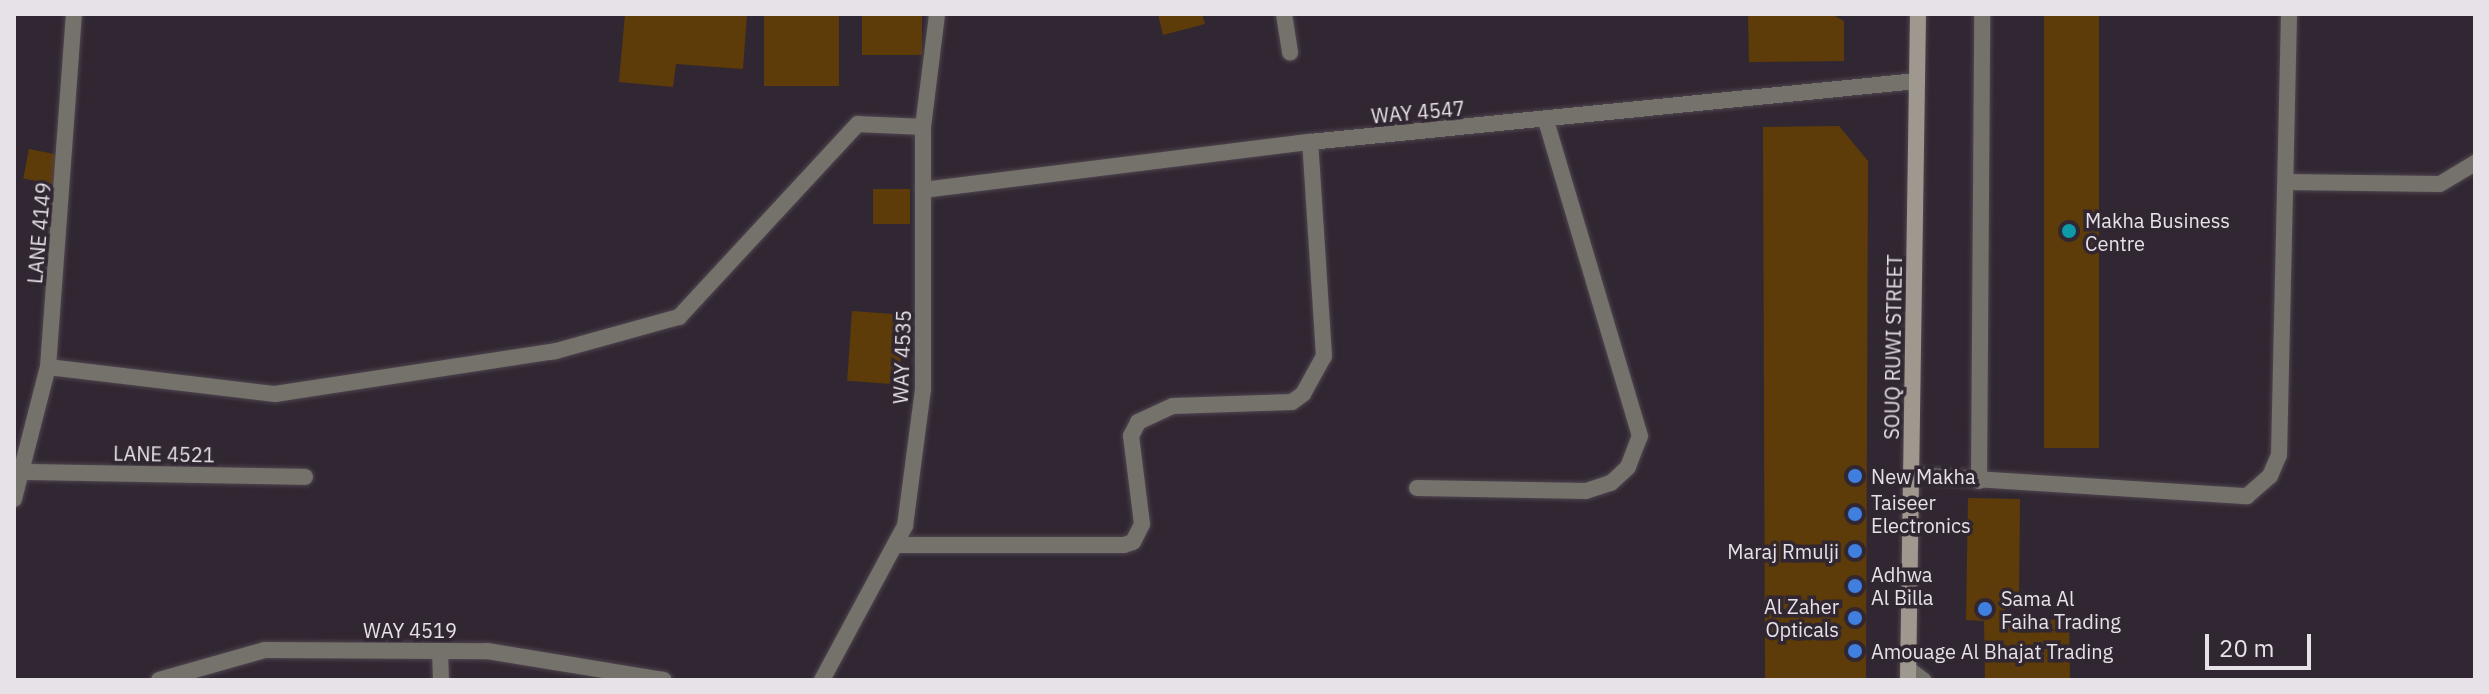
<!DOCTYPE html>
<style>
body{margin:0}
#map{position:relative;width:2489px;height:694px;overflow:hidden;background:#312732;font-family:"IBM Plex Sans",sans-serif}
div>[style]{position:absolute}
.building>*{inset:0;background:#5e3c09;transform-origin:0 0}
.roads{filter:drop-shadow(0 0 2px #4e454f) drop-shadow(0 0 2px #4e454f)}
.service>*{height:16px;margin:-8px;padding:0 8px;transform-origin:8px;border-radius:8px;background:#75716b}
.minor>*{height:16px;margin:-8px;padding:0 8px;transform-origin:8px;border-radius:8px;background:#75716b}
.secondary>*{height:16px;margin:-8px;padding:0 8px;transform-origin:8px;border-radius:8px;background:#9f988f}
.dots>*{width:22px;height:22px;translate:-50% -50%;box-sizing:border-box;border:4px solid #312732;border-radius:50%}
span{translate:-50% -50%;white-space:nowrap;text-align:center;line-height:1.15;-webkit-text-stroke:7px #312732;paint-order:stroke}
.street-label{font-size:20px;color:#e7e1e8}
.poi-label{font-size:20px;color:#e7e1e8}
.left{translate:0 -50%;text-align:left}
.right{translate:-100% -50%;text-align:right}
.frame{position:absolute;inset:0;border:16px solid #e7e1e8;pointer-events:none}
.scale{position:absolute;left:2205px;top:634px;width:106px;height:36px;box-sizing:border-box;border:4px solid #e7e1e8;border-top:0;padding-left:10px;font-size:24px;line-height:28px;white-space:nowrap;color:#e7e1e8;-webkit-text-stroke:6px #312732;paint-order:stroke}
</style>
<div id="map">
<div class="building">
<i style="clip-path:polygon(625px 14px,747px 14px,743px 69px,676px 64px,673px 87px,619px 82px)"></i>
<i style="left:764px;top:14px;width:75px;height:72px"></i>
<i style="left:862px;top:14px;width:60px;height:41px"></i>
<i style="clip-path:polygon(1158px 14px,1202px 14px,1205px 24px,1163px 35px)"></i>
<i style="clip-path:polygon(1748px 14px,1831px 14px,1844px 21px,1844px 61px,1749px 62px)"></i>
<i style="left:2044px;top:14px;width:55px;height:434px"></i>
<i style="clip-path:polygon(1839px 126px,1868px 161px,1866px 680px,1765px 680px,1763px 127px)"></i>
<i style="left:29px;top:149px;width:31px;height:30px;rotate:11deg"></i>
<i style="left:873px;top:189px;width:37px;height:35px"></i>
<i style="left:852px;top:311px;width:52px;height:70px;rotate:4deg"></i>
<i style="clip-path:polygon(1968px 498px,2020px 499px,2019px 599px,2005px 598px,2005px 621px,2069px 619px,2070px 680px,1985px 680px,1984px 621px,1966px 620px)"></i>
</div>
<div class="roads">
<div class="service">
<i style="left:2286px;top:182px;width:154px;rotate:0.7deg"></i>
<i style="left:2440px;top:184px;width:41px;rotate:-31deg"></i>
<i style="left:48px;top:367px;width:229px;rotate:6.8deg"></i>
<i style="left:275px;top:394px;width:284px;rotate:-8.7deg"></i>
<i style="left:556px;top:351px;width:128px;rotate:-15.5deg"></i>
<i style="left:679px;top:317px;width:263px;rotate:-47.2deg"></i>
<i style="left:858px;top:124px;width:65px;rotate:2.6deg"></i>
<i style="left:1911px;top:475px;width:337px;rotate:3.6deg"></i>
<i style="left:2247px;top:496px;width:30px;rotate:-41deg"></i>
<i style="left:2270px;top:476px;width:23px;rotate:-67deg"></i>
<i style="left:2279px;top:455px;width:441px;rotate:-88.7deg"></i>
<i style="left:1979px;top:481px;width:467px;rotate:-89.6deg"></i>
<i style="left:1417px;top:488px;width:169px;rotate:1deg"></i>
<i style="left:1586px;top:491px;width:26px;rotate:-18deg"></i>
<i style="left:1611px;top:483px;width:23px;rotate:-43deg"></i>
<i style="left:1628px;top:467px;width:33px;rotate:-69deg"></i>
<i style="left:1640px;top:436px;width:329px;rotate:-106.6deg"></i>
<i style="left:440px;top:651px;width:29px;rotate:88deg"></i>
</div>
<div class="minor">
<i style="left:1284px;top:14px;width:39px;rotate:81deg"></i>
<i style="left:923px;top:190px;width:390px;rotate:-7.1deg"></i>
<i style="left:1310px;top:142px;width:610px;rotate:-5.74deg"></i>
<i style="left:23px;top:472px;width:282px;rotate:1deg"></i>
<i style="left:14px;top:499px;width:136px;rotate:-75.6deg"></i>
<i style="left:48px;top:367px;width:354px;rotate:-85.8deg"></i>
<i style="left:895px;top:545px;width:229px"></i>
<i style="left:1124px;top:545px;width:9px;rotate:-18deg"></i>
<i style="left:1133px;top:542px;width:20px;rotate:-63deg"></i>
<i style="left:1142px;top:524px;width:89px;rotate:-97.1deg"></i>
<i style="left:1131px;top:436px;width:16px;rotate:-63deg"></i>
<i style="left:1138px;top:422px;width:38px;rotate:-25deg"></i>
<i style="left:1173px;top:406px;width:119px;rotate:-1.9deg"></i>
<i style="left:1292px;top:402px;width:14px;rotate:-36deg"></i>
<i style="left:1303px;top:394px;width:43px;rotate:-61.1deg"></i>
<i style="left:1324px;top:356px;width:214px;rotate:-93.7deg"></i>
<i style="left:1908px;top:669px;width:19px;rotate:36deg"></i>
<i style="left:159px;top:680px;width:110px;rotate:-15.8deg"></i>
<i style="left:265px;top:650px;width:222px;rotate:0.3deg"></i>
<i style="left:487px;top:651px;width:179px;rotate:9.3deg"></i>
<i style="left:822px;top:680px;width:175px;rotate:-61.7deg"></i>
<i style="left:905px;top:526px;width:138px;rotate:-82.5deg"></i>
<i style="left:923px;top:389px;width:262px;rotate:-90deg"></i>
<i style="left:923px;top:127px;width:114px;rotate:-82.9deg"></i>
</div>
<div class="secondary">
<i style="left:1908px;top:680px;width:666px;rotate:-89.14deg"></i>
</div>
</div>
<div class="dots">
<i style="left:2069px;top:231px;background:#0f9aa8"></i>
<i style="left:1855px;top:476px;background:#3f7fe0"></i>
<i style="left:1855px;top:514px;background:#3f7fe0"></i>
<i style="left:1855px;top:551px;background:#3f7fe0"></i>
<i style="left:1855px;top:586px;background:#3f7fe0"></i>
<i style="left:1985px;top:609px;background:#3f7fe0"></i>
<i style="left:1855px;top:618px;background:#3f7fe0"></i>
<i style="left:1855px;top:651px;background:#3f7fe0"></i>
</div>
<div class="street-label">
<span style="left:1418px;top:112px;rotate:-5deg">WAY 4547</span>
<span style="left:39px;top:233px;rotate:-85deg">LANE 4149</span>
<span style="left:1893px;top:347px;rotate:-89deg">SOUQ RUWI STREET</span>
<span style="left:902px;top:357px;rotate:-88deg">WAY 4535</span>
<span style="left:164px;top:454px;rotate:1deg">LANE 4521</span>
<span style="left:410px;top:630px">WAY 4519</span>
</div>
<div class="poi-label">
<span class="left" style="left:2085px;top:232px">Makha Business<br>Centre</span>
<span class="left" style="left:1871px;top:476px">New Makha</span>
<span class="left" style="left:1871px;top:514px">Taiseer<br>Electronics</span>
<span class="right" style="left:1839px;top:551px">Maraj Rmulji</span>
<span class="left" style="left:1871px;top:586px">Adhwa<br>Al Billa</span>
<span class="left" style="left:2001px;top:610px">Sama Al<br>Faiha Trading</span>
<span class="right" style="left:1839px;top:618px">Al Zaher<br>Opticals</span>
<span class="left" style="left:1871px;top:651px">Amouage Al Bhajat Trading</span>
</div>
<div class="frame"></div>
<div class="scale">20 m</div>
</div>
